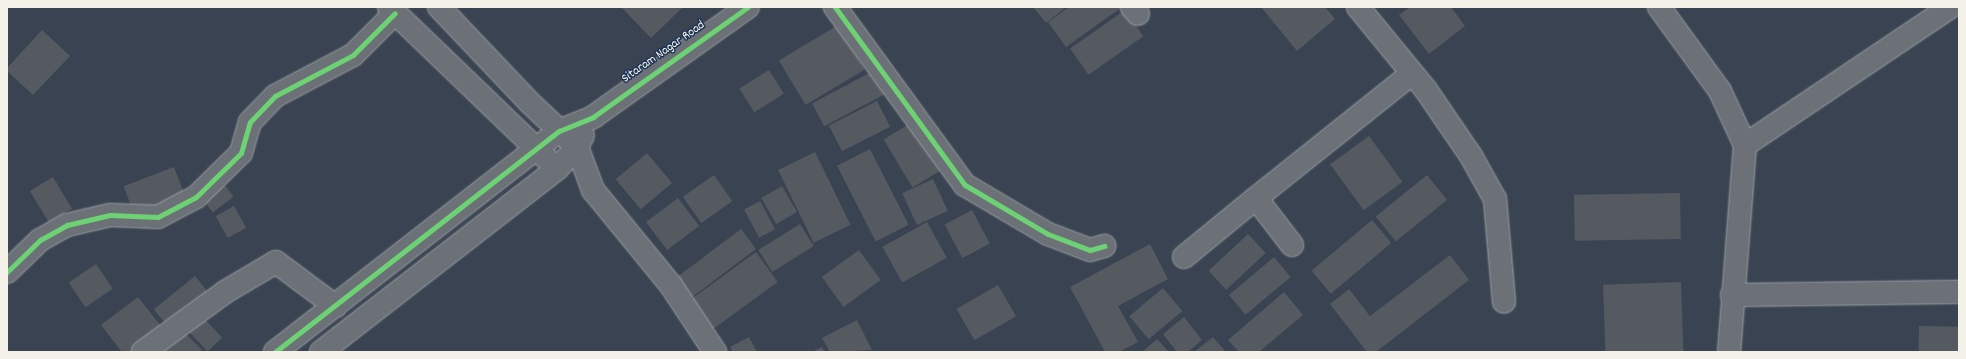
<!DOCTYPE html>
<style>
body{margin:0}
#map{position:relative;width:1966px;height:359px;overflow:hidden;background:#394351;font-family:Dekko,sans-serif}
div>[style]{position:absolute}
.building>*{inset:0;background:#555a61;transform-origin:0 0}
.roads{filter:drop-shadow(0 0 1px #9ea2a6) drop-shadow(0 0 1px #9ea2a6)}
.minor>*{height:22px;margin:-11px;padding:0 11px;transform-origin:11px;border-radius:11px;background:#6c7177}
.cycleway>*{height:5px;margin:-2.5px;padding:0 2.5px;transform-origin:2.5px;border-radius:2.5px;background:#6cd273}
span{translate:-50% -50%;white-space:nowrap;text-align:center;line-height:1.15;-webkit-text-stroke:3px #1d3557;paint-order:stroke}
.street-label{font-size:13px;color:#f4f1e8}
.frame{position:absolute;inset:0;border:8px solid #f4f1e8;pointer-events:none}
</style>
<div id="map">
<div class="building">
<i style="clip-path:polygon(621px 7px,681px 7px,682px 8px,651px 38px)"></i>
<i style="clip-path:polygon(1033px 7px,1066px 7px,1046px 23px)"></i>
<i style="clip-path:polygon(1069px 7px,1122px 7px,1066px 47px,1048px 22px)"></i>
<i style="clip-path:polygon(1261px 7px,1325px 7px,1335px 19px,1297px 51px)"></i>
<i style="clip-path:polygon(1410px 7px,1451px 7px,1465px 26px,1429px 54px,1399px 15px)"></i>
<i style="left:1125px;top:10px;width:32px;height:67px;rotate:55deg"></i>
<i style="left:838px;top:25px;width:52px;height:69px;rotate:59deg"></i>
<i style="clip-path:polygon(42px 30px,70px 56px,33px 95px,7px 71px,7px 68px)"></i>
<i style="left:769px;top:70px;width:28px;height:35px;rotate:58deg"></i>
<i style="left:873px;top:71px;width:26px;height:69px;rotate:62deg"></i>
<i style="left:877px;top:101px;width:29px;height:54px;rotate:63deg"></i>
<i style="left:911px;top:123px;width:56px;height:32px;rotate:59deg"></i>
<i style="left:1369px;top:136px;width:57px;height:48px;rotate:54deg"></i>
<i style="left:870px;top:149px;width:85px;height:37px;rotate:63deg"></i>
<i style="left:815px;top:152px;width:81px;height:41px;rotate:64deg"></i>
<i style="left:647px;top:153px;width:39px;height:41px;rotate:50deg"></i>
<i style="left:174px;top:167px;width:30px;height:54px;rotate:69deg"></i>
<i style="left:714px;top:175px;width:32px;height:38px;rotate:55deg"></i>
<i style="left:1427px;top:175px;width:32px;height:66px;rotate:51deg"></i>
<i style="left:53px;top:177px;width:37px;height:27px;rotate:59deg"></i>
<i style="left:933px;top:179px;width:35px;height:34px;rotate:65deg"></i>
<i style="left:221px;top:180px;width:21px;height:26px;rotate:53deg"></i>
<i style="left:782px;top:186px;width:30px;height:24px;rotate:60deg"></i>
<i style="left:1680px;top:193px;width:46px;height:106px;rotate:89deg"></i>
<i style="left:678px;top:198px;width:35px;height:40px;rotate:53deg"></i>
<i style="left:760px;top:201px;width:32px;height:18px;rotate:62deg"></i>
<i style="left:234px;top:206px;width:25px;height:21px;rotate:61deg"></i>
<i style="left:972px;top:210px;width:38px;height:31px;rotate:62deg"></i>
<i style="left:1372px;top:220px;width:30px;height:79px;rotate:50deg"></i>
<i style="left:927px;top:222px;width:41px;height:51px;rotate:61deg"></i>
<i style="left:800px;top:224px;width:26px;height:49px;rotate:58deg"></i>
<i style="left:741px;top:229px;width:25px;height:82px;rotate:53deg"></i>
<i style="left:1248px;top:234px;width:26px;height:54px;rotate:47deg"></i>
<i style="clip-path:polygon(1150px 244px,1168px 279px,1118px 306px,1138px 342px,1119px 352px,1105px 352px,1070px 287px)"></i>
<i style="left:859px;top:250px;width:37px;height:46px;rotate:54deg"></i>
<i style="left:756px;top:252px;width:37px;height:80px;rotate:54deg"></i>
<i style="clip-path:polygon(1450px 255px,1469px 280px,1376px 352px,1367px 352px,1330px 304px,1349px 289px,1370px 316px)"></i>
<i style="left:1274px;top:257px;width:26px;height:59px;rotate:50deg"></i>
<i style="left:96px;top:264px;width:30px;height:33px;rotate:56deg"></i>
<i style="left:195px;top:276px;width:28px;height:53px;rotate:51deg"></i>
<i style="left:1681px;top:282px;width:70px;height:78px;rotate:88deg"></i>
<i style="left:998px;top:285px;width:36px;height:48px;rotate:60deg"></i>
<i style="left:1163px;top:288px;width:30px;height:44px;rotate:50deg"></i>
<i style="clip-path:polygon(1284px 292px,1303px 315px,1259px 352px,1239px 352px,1228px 340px)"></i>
<i style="clip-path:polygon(138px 297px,165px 331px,137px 352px,122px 352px,101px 325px)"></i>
<i style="left:199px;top:313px;width:34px;height:20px;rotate:47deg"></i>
<i style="clip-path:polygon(1184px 317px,1202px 340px,1188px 352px,1177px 352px,1163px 334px)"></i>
<i style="clip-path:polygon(857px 320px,872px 350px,830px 352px,822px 338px)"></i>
<i style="left:1919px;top:326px;width:40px;height:26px;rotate:1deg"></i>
<i style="clip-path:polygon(180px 328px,202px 350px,201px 352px,166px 352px,161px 346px)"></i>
<i style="clip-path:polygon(749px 337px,757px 352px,733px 352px,730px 347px)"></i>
<i style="clip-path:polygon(1213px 337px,1226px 352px,1194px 352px)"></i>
<i style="clip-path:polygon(1157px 339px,1169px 352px,1142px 352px)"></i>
<i style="clip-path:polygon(822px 347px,825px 352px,812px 352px)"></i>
</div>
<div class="roads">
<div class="minor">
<i style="left:389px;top:7px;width:219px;rotate:43.9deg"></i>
<i style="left:439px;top:7px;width:131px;rotate:46.5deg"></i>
<i style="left:529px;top:102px;width:66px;rotate:43.2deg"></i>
<i style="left:577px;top:147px;width:46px;rotate:69.6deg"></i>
<i style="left:593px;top:190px;width:122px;rotate:50.7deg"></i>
<i style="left:670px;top:284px;width:82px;rotate:56.5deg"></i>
<i style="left:835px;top:7px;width:220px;rotate:53.9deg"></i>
<i style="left:965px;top:185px;width:96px;rotate:30.6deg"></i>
<i style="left:1048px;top:234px;width:45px;rotate:20.9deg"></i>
<i style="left:1090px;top:250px;width:15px;rotate:-16deg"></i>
<i style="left:1132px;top:7px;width:9px;rotate:49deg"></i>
<i style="left:1358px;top:7px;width:107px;rotate:50.7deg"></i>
<i style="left:1426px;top:90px;width:80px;rotate:55.7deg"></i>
<i style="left:1471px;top:156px;width:49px;rotate:60.8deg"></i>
<i style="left:1495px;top:199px;width:103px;rotate:85deg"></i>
<i style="left:1659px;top:7px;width:104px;rotate:54deg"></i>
<i style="left:1720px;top:91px;width:60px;rotate:65.2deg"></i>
<i style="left:1745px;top:145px;width:208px;rotate:94.4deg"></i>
<i style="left:1745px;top:145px;width:247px;rotate:-33.9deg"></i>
<i style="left:1292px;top:245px;width:59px;rotate:-127.5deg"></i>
<i style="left:1256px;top:198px;width:197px;rotate:-38.6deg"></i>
<i style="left:1184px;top:257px;width:93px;rotate:-39.3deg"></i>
<i style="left:7px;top:272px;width:46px;rotate:-44.1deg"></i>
<i style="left:40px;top:240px;width:31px;rotate:-29deg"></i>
<i style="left:67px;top:225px;width:44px;rotate:-13.1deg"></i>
<i style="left:110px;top:215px;width:48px;rotate:2.4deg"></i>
<i style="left:158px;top:217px;width:43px;rotate:-27.8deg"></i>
<i style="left:196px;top:197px;width:63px;rotate:-44.4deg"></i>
<i style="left:241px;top:153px;width:32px;rotate:-74deg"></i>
<i style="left:250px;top:122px;width:36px;rotate:-46deg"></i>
<i style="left:275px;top:96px;width:88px;rotate:-27.7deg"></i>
<i style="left:353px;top:55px;width:59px;rotate:-45deg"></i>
<i style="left:1732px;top:295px;width:227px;rotate:-0.8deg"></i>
<i style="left:143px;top:352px;width:102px;rotate:-36.2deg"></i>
<i style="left:225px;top:292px;width:59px;rotate:-30.5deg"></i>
<i style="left:276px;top:262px;width:74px;rotate:36.7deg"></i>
<i style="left:275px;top:352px;width:360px;rotate:-37.9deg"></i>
<i style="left:559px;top:131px;width:37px;rotate:-22deg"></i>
<i style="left:593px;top:117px;width:190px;rotate:-35.4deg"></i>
<i style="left:321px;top:352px;width:300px;rotate:-37.8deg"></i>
<i style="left:558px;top:168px;width:28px;rotate:-48deg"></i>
<i style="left:577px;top:147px;width:13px;rotate:-63deg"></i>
</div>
</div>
<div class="cycleway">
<i style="left:835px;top:7px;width:220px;rotate:53.9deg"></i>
<i style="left:965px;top:185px;width:96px;rotate:30.6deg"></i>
<i style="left:1048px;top:234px;width:45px;rotate:20.9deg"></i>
<i style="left:1090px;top:250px;width:15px;rotate:-16deg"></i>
<i style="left:7px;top:272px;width:46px;rotate:-44.1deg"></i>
<i style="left:40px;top:240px;width:31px;rotate:-29deg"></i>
<i style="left:67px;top:225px;width:44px;rotate:-13.1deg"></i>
<i style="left:110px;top:215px;width:48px;rotate:2.4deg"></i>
<i style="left:158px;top:217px;width:43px;rotate:-27.8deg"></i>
<i style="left:196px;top:197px;width:63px;rotate:-44.4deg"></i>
<i style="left:241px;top:153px;width:32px;rotate:-74deg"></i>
<i style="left:250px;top:122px;width:36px;rotate:-46deg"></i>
<i style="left:275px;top:96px;width:88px;rotate:-27.7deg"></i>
<i style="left:353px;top:55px;width:59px;rotate:-45deg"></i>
<i style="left:275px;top:352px;width:360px;rotate:-37.9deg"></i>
<i style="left:559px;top:131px;width:37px;rotate:-22deg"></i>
<i style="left:593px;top:117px;width:190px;rotate:-35.4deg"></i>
</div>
<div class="street-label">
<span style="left:664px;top:53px;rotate:-35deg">Sitaram Nagar Road</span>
</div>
<div class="frame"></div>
</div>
